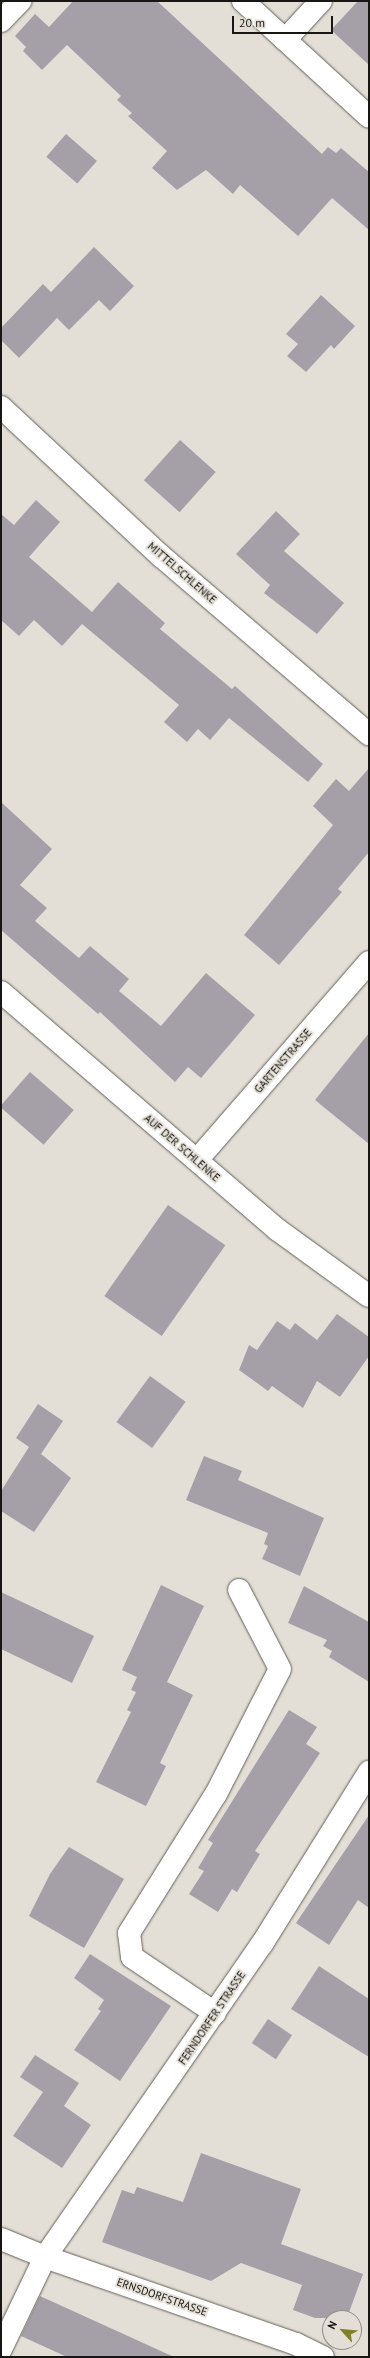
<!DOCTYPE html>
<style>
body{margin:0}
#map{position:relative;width:370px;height:2358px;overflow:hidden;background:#e3dfd7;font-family:"PT Sans",sans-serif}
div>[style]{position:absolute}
.building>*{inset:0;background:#a5a0a7;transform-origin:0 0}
.roads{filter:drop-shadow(0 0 1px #636058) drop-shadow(0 0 1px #636058)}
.minor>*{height:22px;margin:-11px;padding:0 11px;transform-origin:11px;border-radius:11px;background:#fff}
span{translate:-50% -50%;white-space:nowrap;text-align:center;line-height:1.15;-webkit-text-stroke:3.5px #e3dfd7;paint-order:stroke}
.street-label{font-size:11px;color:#181613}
.frame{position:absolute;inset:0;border:2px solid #181613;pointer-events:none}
.north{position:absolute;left:322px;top:2310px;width:40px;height:40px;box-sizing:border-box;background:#e3dfd7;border:1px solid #928f89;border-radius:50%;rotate:297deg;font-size:11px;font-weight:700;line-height:16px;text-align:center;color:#181613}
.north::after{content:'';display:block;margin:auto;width:14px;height:18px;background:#808029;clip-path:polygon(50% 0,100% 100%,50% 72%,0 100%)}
.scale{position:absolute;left:232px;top:16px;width:101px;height:18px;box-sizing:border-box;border:2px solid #181613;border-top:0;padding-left:5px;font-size:12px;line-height:14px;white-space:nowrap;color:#181613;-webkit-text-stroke:3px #e3dfd7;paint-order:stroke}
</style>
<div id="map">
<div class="building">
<i style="clip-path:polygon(73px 1px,157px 1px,322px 154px,328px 147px,336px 153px,341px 148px,369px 172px,369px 230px,332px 198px,298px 236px,240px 185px,233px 194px,206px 170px,177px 190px,152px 168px,167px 151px,128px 116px,132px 113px,117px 100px,121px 96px,67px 45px,42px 70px,23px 51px,26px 47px,15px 36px,35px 14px,49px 27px)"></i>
<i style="clip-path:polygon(358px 1px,369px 1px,369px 65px,331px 30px)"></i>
<i style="left:66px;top:134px;width:41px;height:30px;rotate:41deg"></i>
<i style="clip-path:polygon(94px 247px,134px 286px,110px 311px,99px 300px,69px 330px,57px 318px,19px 358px,1px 340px,1px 328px,43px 284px,51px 292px)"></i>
<i style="clip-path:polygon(321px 295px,355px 326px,334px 349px,331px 345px,306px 372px,287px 356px,298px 344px,286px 334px)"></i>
<i style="left:180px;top:440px;width:48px;height:54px;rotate:42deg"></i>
<i style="clip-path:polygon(36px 500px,60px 522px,29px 557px,92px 612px,118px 582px,165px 623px,160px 629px,232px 689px,235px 686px,323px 764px,308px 782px,229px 718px,210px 740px,198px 729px,187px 742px,164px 722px,179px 705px,82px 624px,62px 646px,34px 620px,19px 636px,1px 620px,1px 514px,14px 525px)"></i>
<i style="clip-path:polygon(276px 511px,300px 534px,284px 551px,344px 603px,317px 634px,264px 593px,270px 585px,236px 554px)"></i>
<i style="clip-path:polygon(369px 768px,369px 852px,338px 889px,342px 892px,279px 965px,244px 935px,333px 825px,313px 806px,336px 779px,349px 791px)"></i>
<i style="clip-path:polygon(1px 802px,52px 849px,20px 885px,47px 908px,35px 921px,79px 958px,90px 946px,129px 979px,119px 991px,161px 1026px,206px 973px,255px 1015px,201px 1078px,188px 1067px,175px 1082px,100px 1012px,98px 1014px,1px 930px)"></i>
<i style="clip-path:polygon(369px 1033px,369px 1144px,315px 1100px)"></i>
<i style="left:30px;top:1072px;width:58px;height:46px;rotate:41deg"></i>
<i style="left:168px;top:1205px;width:70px;height:111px;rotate:35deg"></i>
<i style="clip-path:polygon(337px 1314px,369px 1337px,369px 1356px,340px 1397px,317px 1381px,303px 1408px,272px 1386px,268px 1391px,239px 1370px,249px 1345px,257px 1350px,277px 1321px,290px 1330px,295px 1323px,317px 1340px)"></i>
<i style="left:150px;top:1376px;width:44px;height:57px;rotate:36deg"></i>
<i style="clip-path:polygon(38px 1404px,63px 1421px,41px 1454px,71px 1478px,34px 1532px,1px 1511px,1px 1491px,29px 1447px,16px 1438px)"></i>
<i style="clip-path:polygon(204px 1456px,242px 1471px,238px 1480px,324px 1518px,300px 1576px,262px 1559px,268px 1546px,264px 1544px,268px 1533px,186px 1500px)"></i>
<i style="clip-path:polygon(161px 1585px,204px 1606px,167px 1682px,193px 1695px,160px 1763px,166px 1766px,146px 1806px,96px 1782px,131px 1712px,127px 1710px,136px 1692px,131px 1690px,137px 1677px,122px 1670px)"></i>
<i style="clip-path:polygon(304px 1586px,369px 1622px,369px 1682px,329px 1657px,332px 1651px,323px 1646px,327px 1640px,288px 1623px)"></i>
<i style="clip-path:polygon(1px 1592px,94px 1636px,72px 1683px,1px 1649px)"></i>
<i style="clip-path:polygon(289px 1710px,317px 1727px,306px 1744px,320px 1753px,255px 1851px,260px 1854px,237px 1892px,232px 1889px,218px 1912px,189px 1894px,204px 1871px,198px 1868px,213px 1843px,208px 1840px)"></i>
<i style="clip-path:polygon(369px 1815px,369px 1908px,358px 1900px,329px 1945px,296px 1923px)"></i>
<i style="clip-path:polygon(69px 1847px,124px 1879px,84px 1948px,29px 1916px,50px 1874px)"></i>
<i style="clip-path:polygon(90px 1954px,171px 2006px,120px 2081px,74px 2050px,101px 2011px,98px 2009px,104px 2000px,74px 1978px)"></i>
<i style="clip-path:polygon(319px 1966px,369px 1999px,369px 2057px,291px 2009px)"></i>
<i style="left:268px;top:2019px;width:29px;height:29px;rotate:34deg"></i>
<i style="clip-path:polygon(35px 2055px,79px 2083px,64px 2106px,91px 2125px,62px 2168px,13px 2136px,43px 2092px,20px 2077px)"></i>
<i style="clip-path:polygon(201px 2153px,301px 2189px,281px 2244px,363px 2274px,347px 2318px,315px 2318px,293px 2310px,302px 2285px,241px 2263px,211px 2281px,102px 2242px,122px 2190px,134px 2194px,137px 2187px,183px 2202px)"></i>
<i style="clip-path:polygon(40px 2296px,174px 2357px,67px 2357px,21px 2336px)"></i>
</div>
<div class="roads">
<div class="minor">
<i style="left:243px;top:1px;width:171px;rotate:42.6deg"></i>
<i style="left:1px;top:21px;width:28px;rotate:-46deg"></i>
<i style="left:285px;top:40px;width:53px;rotate:-47.3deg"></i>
<i style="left:1px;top:407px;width:219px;rotate:43deg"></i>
<i style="left:161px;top:556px;width:274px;rotate:40.6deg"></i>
<i style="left:1px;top:992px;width:365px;rotate:40.7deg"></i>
<i style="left:278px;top:1230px;width:112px;rotate:36deg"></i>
<i style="left:197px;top:1160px;width:262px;rotate:-49deg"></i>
<i style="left:215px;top:2013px;width:100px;rotate:-146deg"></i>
<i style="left:132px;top:1957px;width:24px;rotate:-97deg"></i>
<i style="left:129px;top:1933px;width:164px;rotate:-58deg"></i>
<i style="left:216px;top:1794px;width:140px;rotate:-62.9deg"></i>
<i style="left:280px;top:1669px;width:89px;rotate:-117.4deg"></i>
<i style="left:1px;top:2239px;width:48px;rotate:22.2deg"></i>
<i style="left:45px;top:2257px;width:266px;rotate:19.1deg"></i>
<i style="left:296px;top:2344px;width:30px;rotate:26deg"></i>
<i style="left:1px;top:2349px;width:102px;rotate:-64.4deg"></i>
<i style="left:45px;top:2257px;width:381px;rotate:-55.3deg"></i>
<i style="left:262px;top:1944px;width:203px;rotate:-58.1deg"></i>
</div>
</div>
<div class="street-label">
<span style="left:182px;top:573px;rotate:41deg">MITTELSCHLENKE</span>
<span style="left:283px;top:1061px;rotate:-49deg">GARTENSTRASSE</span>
<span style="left:182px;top:1148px;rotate:41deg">AUF DER SCHLENKE</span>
<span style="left:212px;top:2018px;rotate:-56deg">FERNDORFER STRASSE</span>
<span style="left:162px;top:2297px;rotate:19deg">ERNSDORFSTRASSE</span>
</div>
<div class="frame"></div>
<div class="north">N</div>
<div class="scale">20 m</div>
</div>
